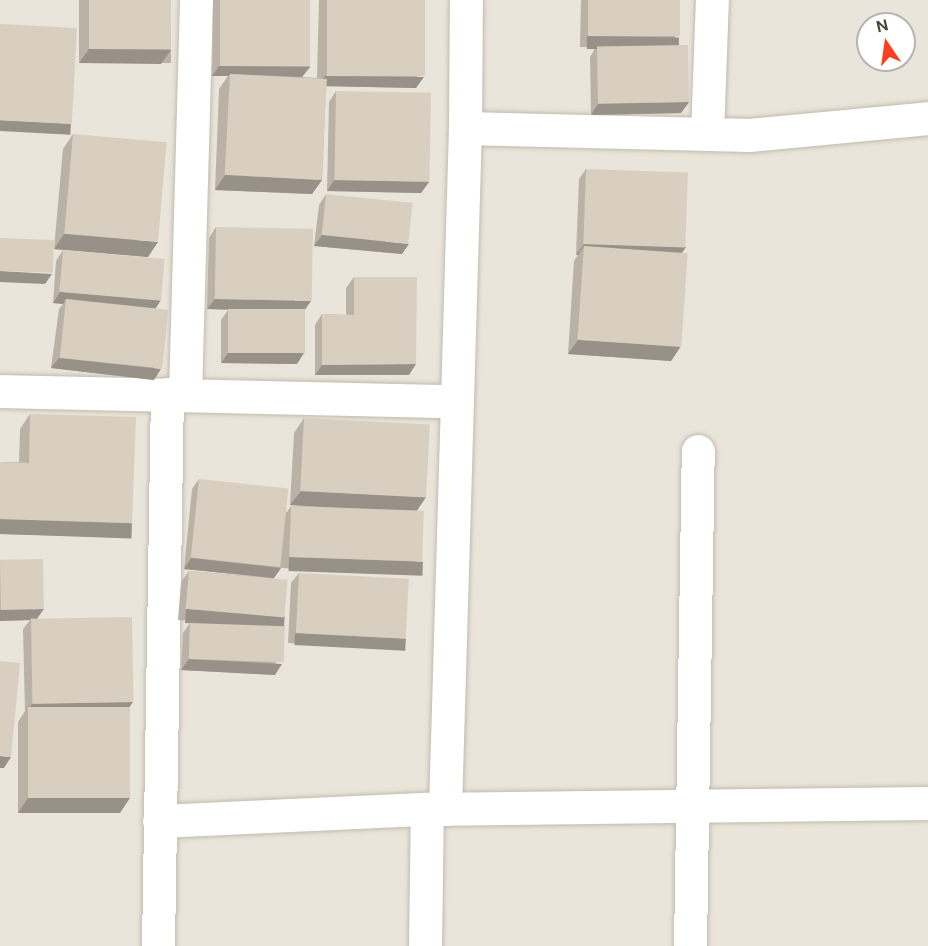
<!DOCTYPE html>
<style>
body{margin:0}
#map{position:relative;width:928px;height:946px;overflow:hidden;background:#f6f3ec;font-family:"DM Sans",sans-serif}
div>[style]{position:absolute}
.residential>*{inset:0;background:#eae5da}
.roads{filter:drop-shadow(0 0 2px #c2bbae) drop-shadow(0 0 2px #c2bbae)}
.minor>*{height:33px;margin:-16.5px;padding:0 16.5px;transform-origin:16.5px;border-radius:16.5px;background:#fff}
.wall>*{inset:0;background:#bab2a6;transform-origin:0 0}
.shaded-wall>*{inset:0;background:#979187;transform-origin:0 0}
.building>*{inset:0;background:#d8cfc1;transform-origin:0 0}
span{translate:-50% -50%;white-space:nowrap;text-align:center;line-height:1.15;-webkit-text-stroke:5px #fff;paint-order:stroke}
.north{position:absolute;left:856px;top:12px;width:60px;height:60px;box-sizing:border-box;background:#fff;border:2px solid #b7b4b0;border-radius:50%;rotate:347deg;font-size:16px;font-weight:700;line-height:24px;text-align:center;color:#4b4439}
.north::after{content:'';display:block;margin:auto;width:21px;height:27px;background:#fc3f1d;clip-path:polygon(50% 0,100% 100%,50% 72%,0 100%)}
</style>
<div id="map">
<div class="residential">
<i style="clip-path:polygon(evenodd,0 0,928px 0,928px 946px,0 946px,0 0,868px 24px,904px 24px,904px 60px,868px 60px,868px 24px)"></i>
</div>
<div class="roads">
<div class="minor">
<i style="left:465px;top:128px;width:284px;rotate:1.4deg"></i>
<i style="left:749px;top:135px;width:180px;rotate:-5.4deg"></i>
<i style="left:707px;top:134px;width:134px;rotate:-87.9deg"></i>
<i style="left:0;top:391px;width:457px;rotate:1.3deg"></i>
<i style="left:185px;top:395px;width:395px;rotate:-88.4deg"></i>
<i style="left:445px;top:809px;width:681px;rotate:-88.32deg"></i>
<i style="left:465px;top:128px;width:128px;rotate:-89.6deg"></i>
<i style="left:159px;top:821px;width:268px;rotate:-2.6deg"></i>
<i style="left:427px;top:809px;width:501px;rotate:-0.69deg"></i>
<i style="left:158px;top:946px;width:552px;rotate:-89.07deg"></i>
<i style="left:425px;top:946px;width:137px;rotate:-89.2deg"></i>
<i style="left:690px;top:946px;width:495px;rotate:-89.1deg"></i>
</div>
</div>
<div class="wall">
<i style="left:79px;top:0;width:92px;height:63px"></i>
<i style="clip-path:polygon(213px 0,310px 0,310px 67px,302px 77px,317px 78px,319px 0,425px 0,416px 88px,326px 86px,322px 180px,312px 194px,215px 190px,219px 89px,228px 76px,212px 76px)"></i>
<i style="clip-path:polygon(581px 0,680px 0,674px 45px,689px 102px,681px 113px,591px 115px,590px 57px,596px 47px,580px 47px)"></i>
<i style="clip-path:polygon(336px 91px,429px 182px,421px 193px,327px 191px,329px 102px)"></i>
<i style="clip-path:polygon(73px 134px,148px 257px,54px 249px,63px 149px)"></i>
<i style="clip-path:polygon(586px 169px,686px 247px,682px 253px,681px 346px,671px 361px,568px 354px,574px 261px,578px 255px,576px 255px,579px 179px)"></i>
<i style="clip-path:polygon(326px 194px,402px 254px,314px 246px,319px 205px)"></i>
<i style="clip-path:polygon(216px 227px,305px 310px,297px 364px,221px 363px,221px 320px,228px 310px,207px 309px,209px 238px)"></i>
<i style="clip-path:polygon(63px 250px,161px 300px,155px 309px,154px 380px,51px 368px,59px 309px,63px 304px,53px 303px,56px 261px)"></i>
<i style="clip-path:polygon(354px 277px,409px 375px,315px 375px,315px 325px,322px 314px,346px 315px,346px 288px)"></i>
<i style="clip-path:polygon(30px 414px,132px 523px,122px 537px,0 534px,0 462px,19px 462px,20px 429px)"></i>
<i style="clip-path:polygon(304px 418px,426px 497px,417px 510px,415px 573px,281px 568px,282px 562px,281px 568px,274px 578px,278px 627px,275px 675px,181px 670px,183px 633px,190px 623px,274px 627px,178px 620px,181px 582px,189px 571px,262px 577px,184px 569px,192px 489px,199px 479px,287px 512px,291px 506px,306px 506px,290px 505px,294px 433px)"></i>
<i style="clip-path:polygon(0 560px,37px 618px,130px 707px,120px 813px,18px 813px,18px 722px,25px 711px,23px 629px,30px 620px,0 621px)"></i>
<i style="clip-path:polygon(299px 573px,406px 639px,398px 649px,288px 643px,291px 583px)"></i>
</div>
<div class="shaded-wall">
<i style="left:587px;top:36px;width:92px;height:13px;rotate:1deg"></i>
<i style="clip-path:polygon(89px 49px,171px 50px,161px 64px,79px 63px)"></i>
<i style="clip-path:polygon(219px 66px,310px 67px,302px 77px,230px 74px,228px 76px,212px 76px)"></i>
<i style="clip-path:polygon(325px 76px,424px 77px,416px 88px,317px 86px)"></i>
<i style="clip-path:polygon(689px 102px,681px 113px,591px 115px,598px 104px)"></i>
<i style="left:0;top:120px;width:71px;height:11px;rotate:3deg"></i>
<i style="clip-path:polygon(225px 175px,322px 180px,312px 194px,215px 190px)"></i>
<i style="clip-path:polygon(334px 180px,429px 182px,421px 193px,327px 191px)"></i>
<i style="clip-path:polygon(64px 234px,158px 242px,148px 257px,54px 249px)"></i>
<i style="clip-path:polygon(322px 235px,409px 244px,402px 254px,314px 246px)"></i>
<i style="clip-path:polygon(584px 244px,686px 247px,678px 258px,584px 246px,578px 255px,576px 255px)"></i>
<i style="clip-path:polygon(0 271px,52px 274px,45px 284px,0 282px)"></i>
<i style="clip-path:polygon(60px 292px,161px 300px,154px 311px,66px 299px,63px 304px,53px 303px)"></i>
<i style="clip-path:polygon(215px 299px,311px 301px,304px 311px,207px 309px)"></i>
<i style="clip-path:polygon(578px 340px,681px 346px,671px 361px,568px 354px)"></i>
<i style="clip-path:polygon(228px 353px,304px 353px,297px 364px,221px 363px)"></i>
<i style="clip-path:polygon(59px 358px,161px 369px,154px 380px,51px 368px)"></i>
<i style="clip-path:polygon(416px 364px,409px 375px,315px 375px,322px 365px)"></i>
<i style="clip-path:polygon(301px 491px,426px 497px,416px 512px,290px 505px)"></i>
<i style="left:0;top:519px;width:132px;height:15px;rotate:2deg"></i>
<i style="left:289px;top:557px;width:134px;height:14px;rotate:2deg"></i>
<i style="clip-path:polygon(191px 558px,281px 568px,274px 578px,184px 569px)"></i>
<i style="clip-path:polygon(44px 609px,36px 620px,31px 618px,30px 620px,0 621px,0 610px)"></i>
<i style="left:186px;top:609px;width:99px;height:14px;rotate:4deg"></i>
<i style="left:295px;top:633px;width:111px;height:12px;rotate:3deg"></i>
<i style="clip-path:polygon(189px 659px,282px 664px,275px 675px,181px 670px)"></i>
<i style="clip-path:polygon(133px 702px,126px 712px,28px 710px,32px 704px)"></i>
<i style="clip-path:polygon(0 756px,11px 757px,4px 768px,0 768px)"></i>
<i style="clip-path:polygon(28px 798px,130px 798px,120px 813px,18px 813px)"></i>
</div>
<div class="building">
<i style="left:89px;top:0;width:82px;height:49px"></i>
<i style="left:220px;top:0;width:90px;height:66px"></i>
<i style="left:327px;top:0;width:98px;height:76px"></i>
<i style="left:588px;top:0;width:92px;height:36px"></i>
<i style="left:0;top:24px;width:77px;height:96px;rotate:3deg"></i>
<i style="left:688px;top:45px;width:57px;height:91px;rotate:89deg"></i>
<i style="left:230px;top:74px;width:97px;height:101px;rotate:3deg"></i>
<i style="left:336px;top:91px;width:95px;height:89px;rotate:1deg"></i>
<i style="left:73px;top:134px;width:94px;height:100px;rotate:5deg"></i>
<i style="left:586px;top:169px;width:102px;height:75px;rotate:2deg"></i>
<i style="left:326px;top:194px;width:87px;height:41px;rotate:6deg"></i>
<i style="left:216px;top:227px;width:97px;height:72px;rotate:1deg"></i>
<i style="left:0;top:238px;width:54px;height:33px;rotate:2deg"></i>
<i style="left:584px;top:246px;width:104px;height:94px;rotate:4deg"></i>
<i style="left:63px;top:250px;width:102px;height:42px;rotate:5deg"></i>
<i style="clip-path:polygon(354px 277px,417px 277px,416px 364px,322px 365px,322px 314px,354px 315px)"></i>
<i style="left:66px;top:299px;width:103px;height:59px;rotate:6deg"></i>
<i style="left:228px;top:309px;width:77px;height:44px"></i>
<i style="clip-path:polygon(30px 414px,136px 417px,132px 523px,0 519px,0 462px,29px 463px)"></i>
<i style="left:304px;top:418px;width:126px;height:73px;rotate:3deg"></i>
<i style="left:199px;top:479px;width:90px;height:79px;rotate:6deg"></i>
<i style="left:291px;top:506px;width:133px;height:51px;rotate:2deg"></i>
<i style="left:43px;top:559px;width:50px;height:43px;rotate:89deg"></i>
<i style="left:189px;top:571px;width:99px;height:38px;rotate:5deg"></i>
<i style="left:299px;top:573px;width:110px;height:60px;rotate:3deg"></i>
<i style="left:132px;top:617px;width:85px;height:101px;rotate:89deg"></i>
<i style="left:190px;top:623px;width:95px;height:36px;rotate:2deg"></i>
<i style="clip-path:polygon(0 661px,20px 663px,11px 757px,0 756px)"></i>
<i style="left:28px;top:707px;width:102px;height:91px"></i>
</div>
<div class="north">N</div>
</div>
